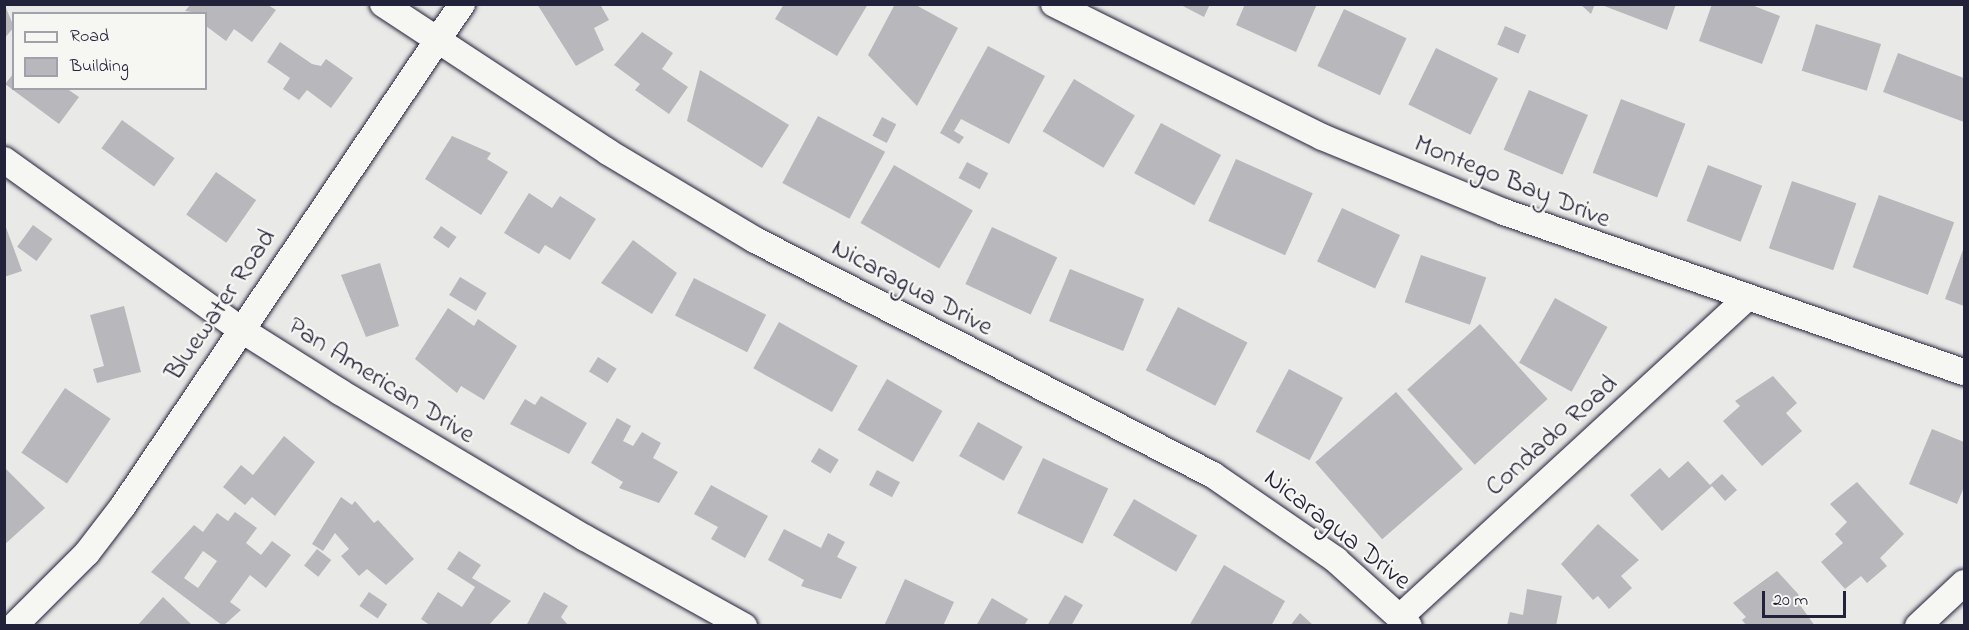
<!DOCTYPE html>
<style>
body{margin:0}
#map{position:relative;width:1969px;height:630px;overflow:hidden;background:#e9e9e7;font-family:"Indie Flower",sans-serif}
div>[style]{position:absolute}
.building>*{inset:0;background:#b8b8bc;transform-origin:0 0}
.roads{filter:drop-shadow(0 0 2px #22223b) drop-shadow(0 0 2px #22223b)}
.minor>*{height:26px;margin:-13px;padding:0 13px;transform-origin:13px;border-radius:13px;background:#f6f6f2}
span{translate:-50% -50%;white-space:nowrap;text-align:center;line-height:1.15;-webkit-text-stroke:4.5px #f6f6f2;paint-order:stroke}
.street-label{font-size:27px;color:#22223b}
.frame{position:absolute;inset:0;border:6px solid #22223b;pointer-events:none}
.legend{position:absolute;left:12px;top:12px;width:195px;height:78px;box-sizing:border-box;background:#f6f6f2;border:2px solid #a1a1a9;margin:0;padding:8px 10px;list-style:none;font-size:18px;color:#22223b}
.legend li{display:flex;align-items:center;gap:12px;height:30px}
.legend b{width:30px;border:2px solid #a1a1a9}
.scale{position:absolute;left:1762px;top:591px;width:84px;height:27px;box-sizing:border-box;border:3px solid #22223b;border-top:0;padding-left:8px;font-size:18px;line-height:21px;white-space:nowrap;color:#22223b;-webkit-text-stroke:4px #f6f6f2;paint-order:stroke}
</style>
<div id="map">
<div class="building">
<i style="clip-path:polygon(537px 4px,600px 4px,609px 20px,594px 28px,604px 50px,576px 66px)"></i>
<i style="clip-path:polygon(784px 4px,868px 4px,837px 56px,775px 19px)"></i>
<i style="clip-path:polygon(895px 4px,914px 4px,958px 28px,917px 106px,868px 55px)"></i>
<i style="clip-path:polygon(1179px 4px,1210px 4px,1204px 17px)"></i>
<i style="clip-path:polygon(1245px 4px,1317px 4px,1296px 52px,1236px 25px)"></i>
<i style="clip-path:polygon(1580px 4px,1595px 4px,1591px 14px)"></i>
<i style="clip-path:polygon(1599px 4px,1676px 4px,1667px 30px)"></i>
<i style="clip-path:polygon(1712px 4px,1749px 4px,1780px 16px,1762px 64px,1699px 41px)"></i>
<i style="clip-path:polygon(190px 5px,268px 5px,276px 10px,252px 42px,234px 29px,226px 41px,206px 26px,206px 14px,185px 11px)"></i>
<i style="clip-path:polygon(6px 8px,14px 27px,4px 39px,4px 11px)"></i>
<i style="left:1344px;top:9px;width:69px;height:63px;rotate:25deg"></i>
<i style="left:1816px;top:24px;width:68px;height:49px;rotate:17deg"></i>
<i style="left:1505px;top:26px;width:23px;height:20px;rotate:23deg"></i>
<i style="clip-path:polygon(642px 32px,673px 53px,662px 69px,688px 87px,669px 114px,635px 90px,640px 84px,614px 65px)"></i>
<i style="clip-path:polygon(280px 42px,312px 64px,321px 66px,326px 59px,353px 78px,331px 108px,307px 90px,299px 100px,283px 89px,290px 78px,267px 62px)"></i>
<i style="clip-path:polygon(988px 46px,1045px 76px,1009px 144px,961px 119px,954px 131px,964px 137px,959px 144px,940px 133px)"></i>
<i style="left:1436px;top:48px;width:69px;height:63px;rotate:26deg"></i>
<i style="clip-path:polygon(1898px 53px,1964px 78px,1964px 122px,1883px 92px)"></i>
<i style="clip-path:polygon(700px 70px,789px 125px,762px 168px,687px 121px)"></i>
<i style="clip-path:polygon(14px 73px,14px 88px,66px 88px,79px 97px,59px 124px,5px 84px)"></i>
<i style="left:1074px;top:79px;width:71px;height:61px;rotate:31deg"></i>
<i style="left:1529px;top:90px;width:64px;height:65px;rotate:23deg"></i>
<i style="left:1621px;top:99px;width:69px;height:79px;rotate:21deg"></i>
<i style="left:818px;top:116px;width:76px;height:76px;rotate:28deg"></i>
<i style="left:882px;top:117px;width:16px;height:21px;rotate:27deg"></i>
<i style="left:122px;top:120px;width:65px;height:35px;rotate:36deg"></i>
<i style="left:1161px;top:123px;width:68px;height:57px;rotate:28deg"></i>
<i style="clip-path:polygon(452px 136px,491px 153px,487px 159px,508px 172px,481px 215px,425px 179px)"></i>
<i style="left:1236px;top:159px;width:84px;height:68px;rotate:24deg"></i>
<i style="left:967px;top:162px;width:24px;height:18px;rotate:28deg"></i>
<i style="left:894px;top:165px;width:91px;height:67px;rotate:30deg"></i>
<i style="left:1708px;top:165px;width:58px;height:60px;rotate:21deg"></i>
<i style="left:216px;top:172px;width:49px;height:52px;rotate:35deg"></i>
<i style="left:1792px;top:181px;width:68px;height:71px;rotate:19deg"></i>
<i style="clip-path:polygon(529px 193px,552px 208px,560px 196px,596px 219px,570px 260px,545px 245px,539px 254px,504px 233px)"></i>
<i style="left:1879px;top:195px;width:80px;height:77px;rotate:20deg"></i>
<i style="left:1342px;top:208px;width:64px;height:59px;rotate:25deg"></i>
<i style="clip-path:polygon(4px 222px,22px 271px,4px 277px)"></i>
<i style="left:33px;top:225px;width:24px;height:27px;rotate:36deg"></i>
<i style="left:441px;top:226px;width:19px;height:14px;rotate:35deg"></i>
<i style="left:992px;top:227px;width:72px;height:63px;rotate:25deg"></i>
<i style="clip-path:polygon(633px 240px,677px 273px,652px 314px,601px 283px)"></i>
<i style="clip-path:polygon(1964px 247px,1964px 306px,1945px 299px)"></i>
<i style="left:1421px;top:255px;width:69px;height:50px;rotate:19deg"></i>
<i style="clip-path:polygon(380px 263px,399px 326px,366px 337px,341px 275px)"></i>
<i style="left:1070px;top:269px;width:80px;height:56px;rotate:22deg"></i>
<i style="left:460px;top:277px;width:31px;height:21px;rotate:31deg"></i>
<i style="left:694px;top:278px;width:81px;height:42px;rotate:27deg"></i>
<i style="left:1555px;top:298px;width:60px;height:74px;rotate:29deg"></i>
<i style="clip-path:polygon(124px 306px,141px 372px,97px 383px,93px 369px,104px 366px,90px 315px)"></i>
<i style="left:1178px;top:307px;width:78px;height:71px;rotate:27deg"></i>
<i style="clip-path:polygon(448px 308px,474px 326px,478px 319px,517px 346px,484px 400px,461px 386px,457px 393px,415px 359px)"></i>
<i style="left:779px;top:322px;width:90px;height:53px;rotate:29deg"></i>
<i style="left:1480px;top:324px;width:101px;height:98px;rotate:48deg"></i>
<i style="left:598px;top:357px;width:22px;height:17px;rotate:32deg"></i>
<i style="left:1289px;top:369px;width:61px;height:71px;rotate:28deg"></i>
<i style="clip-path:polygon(1773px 376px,1797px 403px,1786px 413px,1802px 431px,1762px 466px,1723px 421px,1740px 406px,1735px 401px)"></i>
<i style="left:887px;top:379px;width:64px;height:59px;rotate:30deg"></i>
<i style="left:65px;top:388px;width:55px;height:78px;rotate:34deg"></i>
<i style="left:1396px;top:392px;width:102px;height:107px;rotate:49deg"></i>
<i style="clip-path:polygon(541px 396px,587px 423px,569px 454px,510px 424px,525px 399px,535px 405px)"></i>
<i style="clip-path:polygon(617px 418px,631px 426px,623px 441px,633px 446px,642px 432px,661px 443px,653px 458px,678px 472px,659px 503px,619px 488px,623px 482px,591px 463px)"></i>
<i style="left:978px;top:422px;width:51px;height:39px;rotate:29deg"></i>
<i style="clip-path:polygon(1932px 429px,1964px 442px,1964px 487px,1957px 504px,1909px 484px)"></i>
<i style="clip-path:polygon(284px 436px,315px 462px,275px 516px,252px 497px,245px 505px,223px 487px,241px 465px,253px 475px)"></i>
<i style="left:819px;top:448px;width:23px;height:16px;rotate:31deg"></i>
<i style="left:1043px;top:458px;width:72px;height:61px;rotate:25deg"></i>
<i style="clip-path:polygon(1688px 461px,1710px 485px,1722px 474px,1737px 490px,1725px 501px,1712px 486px,1662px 531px,1630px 495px,1660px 468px,1669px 478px)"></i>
<i style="clip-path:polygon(4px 467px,45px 508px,4px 545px)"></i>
<i style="left:877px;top:470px;width:26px;height:17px;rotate:28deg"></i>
<i style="clip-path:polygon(1857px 482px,1904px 534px,1880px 558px,1887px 566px,1867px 583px,1861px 576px,1845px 589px,1821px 562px,1843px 543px,1835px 534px,1847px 522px,1830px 504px)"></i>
<i style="clip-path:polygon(711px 485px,768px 516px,745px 558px,711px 539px,718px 527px,694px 514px)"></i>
<i style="clip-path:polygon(341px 497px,352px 505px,355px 501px,374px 523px,378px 520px,414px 559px,386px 585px,367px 569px,359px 576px,341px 556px,349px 549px,335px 533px,323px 551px,312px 544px)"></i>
<i style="left:1134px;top:499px;width:73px;height:42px;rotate:30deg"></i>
<i style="clip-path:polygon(evenodd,235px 512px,257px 528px,246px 543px,261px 555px,272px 541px,291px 555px,266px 588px,250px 575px,230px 602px,241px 610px,223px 626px,151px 572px,194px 525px,203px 532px,217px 513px,228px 521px,235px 512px,203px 551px,217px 561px,198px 588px,184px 578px,203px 551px)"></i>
<i style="clip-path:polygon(1598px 524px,1639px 560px,1621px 576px,1632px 588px,1609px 609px,1598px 596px,1593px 600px,1561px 564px)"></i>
<i style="clip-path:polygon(784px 529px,821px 548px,828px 533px,845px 542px,837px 557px,857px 567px,841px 599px,801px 586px,804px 580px,768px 560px)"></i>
<i style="left:317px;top:549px;width:18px;height:21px;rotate:38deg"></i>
<i style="clip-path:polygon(459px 551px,481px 565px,472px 578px,511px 601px,488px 626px,431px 626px,421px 619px,438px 592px,462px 607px,475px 587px,447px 569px)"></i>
<i style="clip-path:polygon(1224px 565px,1285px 601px,1271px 626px,1189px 626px)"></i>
<i style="clip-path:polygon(1777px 571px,1799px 595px,1795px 598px,1815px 626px,1747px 626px,1742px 620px,1746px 617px,1733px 603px)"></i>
<i style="clip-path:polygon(905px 579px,954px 602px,943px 626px,884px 626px)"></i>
<i style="clip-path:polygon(1527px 589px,1562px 596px,1556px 626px,1507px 626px,1510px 612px,1523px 615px)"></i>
<i style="left:369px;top:592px;width:22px;height:17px;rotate:34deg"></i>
<i style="clip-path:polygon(544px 592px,568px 606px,561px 617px,569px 626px,526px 626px)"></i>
<i style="clip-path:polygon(1065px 595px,1083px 605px,1071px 626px,1047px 626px)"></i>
<i style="clip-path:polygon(163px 597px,191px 624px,190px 626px,137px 626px)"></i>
<i style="clip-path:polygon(992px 598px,1028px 619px,1024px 626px,976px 626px)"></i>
<i style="clip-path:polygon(1300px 613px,1314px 626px,1290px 626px)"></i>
</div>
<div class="roads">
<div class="minor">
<i style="left:383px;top:4px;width:269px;rotate:33.3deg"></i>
<i style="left:608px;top:152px;width:171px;rotate:30.9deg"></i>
<i style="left:755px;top:240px;width:515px;rotate:27.16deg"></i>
<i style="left:1213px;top:475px;width:150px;rotate:34.6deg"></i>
<i style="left:1336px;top:560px;width:98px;rotate:42.1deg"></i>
<i style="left:1054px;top:4px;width:299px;rotate:26.4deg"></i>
<i style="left:1322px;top:137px;width:197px;rotate:22.4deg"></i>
<i style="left:1504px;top:212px;width:487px;rotate:19.2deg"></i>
<i style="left:4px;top:160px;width:290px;rotate:35.6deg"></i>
<i style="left:240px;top:329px;width:118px;rotate:32.2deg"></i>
<i style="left:340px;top:392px;width:285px;rotate:30.8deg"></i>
<i style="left:585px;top:538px;width:182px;rotate:29deg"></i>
<i style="left:1400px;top:617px;width:469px;rotate:-42.6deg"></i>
<i style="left:14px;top:626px;width:103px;rotate:-45deg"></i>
<i style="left:87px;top:553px;width:59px;rotate:-52.5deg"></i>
<i style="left:123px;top:506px;width:606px;rotate:-55.97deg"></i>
<i style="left:1918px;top:626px;width:63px;rotate:-43.1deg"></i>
</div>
</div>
<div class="street-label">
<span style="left:1512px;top:182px;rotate:22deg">Montego Bay Drive</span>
<span style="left:912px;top:288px;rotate:28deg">Nicaragua Drive</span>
<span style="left:221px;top:305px;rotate:-56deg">Bluewater Road</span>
<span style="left:381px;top:381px;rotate:32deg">Pan American Drive</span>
<span style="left:1552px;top:436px;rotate:-42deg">Condado Road</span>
<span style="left:1337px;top:530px;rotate:38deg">Nicaragua Drive</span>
</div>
<div class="frame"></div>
<ul class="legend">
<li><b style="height:8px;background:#f6f6f2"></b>Road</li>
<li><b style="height:16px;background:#b8b8bc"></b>Building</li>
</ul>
<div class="scale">20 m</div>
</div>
